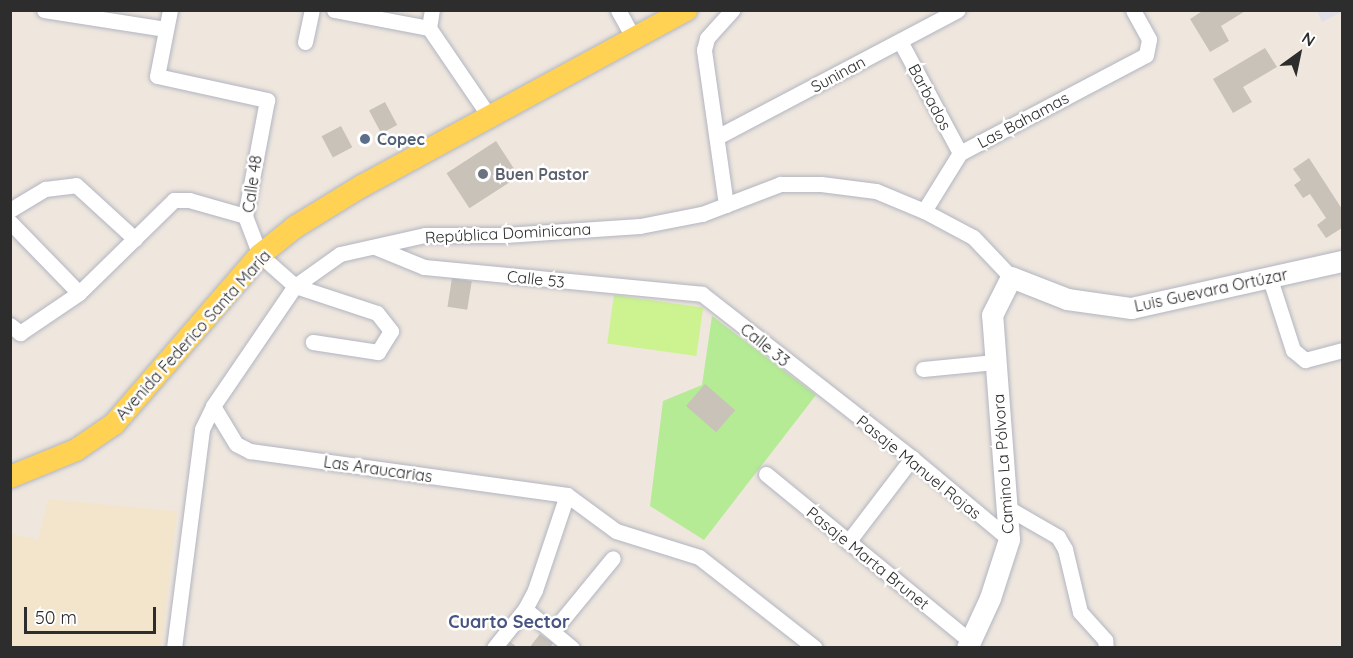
<!DOCTYPE html>
<meta charset="utf-8">
<style>
body{margin:0}
#map{position:relative;width:1353px;height:658px;overflow:hidden;background:#efe7de;font-family:Quicksand,sans-serif}
div>[style]{position:absolute}
.industrial>*{inset:0;background:#e1dfe7}
.education>*{inset:0;background:#f2e5cc}
.green>*{inset:0;background:#b5eb95}
.pitch>*{inset:0;background:#ccf390;transform-origin:0 0}
.building>*{inset:0;background:#c8c2b9;transform-origin:0 0}
.roads{filter:drop-shadow(0 0 2px #b2b5c1) drop-shadow(0 0 2px #b2b5c1)}
.street>*{height:15px;margin:-7.5px;padding:0 7.5px;transform-origin:7.5px;border-radius:7.5px;background:#fff}
.secondary>*{height:21px;margin:-10.5px;padding:0 10.5px;transform-origin:10.5px;border-radius:10.5px;background:#fff}
.primary>*{height:22px;margin:-11px;padding:0 11px;transform-origin:11px;border-radius:11px;background:#ffd253}
.dots>*{width:16px;height:16px;translate:-50% -50%;box-sizing:border-box;border:3px solid #fff;border-radius:50%}
span{translate:-50% -50%;white-space:nowrap;text-align:center;line-height:1.15;-webkit-text-stroke:5px #fff;paint-order:stroke}
.street-label{font-size:16px;color:#2d2d2d}
.service-label{font-size:16px;color:#4e5e75;font-weight:700}
.left{translate:0 -50%;text-align:left}
.worship-label{font-size:16px;color:#5b616d;font-weight:700}
.neighbourhood-label{font-size:18px;color:#475483;font-weight:700}
.frame{position:absolute;inset:0;border:12px solid #2d2d2d;pointer-events:none}
.north{position:absolute;left:1269px;top:24px;width:60px;height:60px;-webkit-text-stroke:4px #fff;paint-order:stroke;rotate:33deg;font-size:16px;font-weight:700;line-height:24px;text-align:center;color:#2d2d2d}
.north::after{content:'';display:block;margin:auto;width:21px;height:27px;background:#2d2d2d;clip-path:polygon(50% 0,100% 100%,50% 72%,0 100%)}
.scale{position:absolute;left:24px;top:607px;width:132px;height:27px;box-sizing:border-box;border:3px solid #2d2d2d;border-top:0;padding-left:8px;font-size:18px;line-height:21px;white-space:nowrap;color:#2d2d2d;-webkit-text-stroke:4px #fff;paint-order:stroke}
</style>
<div id="map">
<div class="industrial">
<i style="clip-path:polygon(1317px 11px,1342px 11px,1342px 12px,1322px 22px)"></i>
</div>
<div class="education">
<i style="clip-path:polygon(48px 499px,177px 511px,161px 647px,11px 647px,11px 534px,38px 540px)"></i>
</div>
<div class="green">
<i style="clip-path:polygon(712px 316px,816px 395px,704px 540px,650px 506px,663px 401px,702px 385px)"></i>
</div>
<div class="pitch">
<i style="left:614px;top:295px;width:90px;height:49px;rotate:8deg"></i>
</div>
<div class="building">
<i style="clip-path:polygon(1204px 10px,1247px 10px,1221px 26px,1229px 41px,1210px 52px,1190px 19px)"></i>
<i style="clip-path:polygon(1265px 48px,1277px 67px,1243px 87px,1252px 102px,1233px 113px,1213px 79px)"></i>
<i style="left:385px;top:102px;width:26px;height:18px;rotate:62deg"></i>
<i style="left:341px;top:126px;width:24px;height:22px;rotate:62deg"></i>
<i style="left:496px;top:141px;width:42px;height:59px;rotate:57deg"></i>
<i style="clip-path:polygon(1309px 158px,1342px 209px,1342px 228px,1326px 238px,1317px 225px,1326px 218px,1310px 194px,1303px 198px,1294px 185px,1301px 180px,1293px 169px)"></i>
<i style="left:452px;top:278px;width:20px;height:29px;rotate:9deg"></i>
<i style="left:705px;top:384px;width:40px;height:29px;rotate:41deg"></i>
<i style="clip-path:polygon(540px 634px,553px 643px,550px 648px,529px 648px)"></i>
<i style="clip-path:polygon(509px 641px,518px 648px,504px 648px)"></i>
</div>
<div class="roads">
<div class="street">
<i style="left:44px;top:10px;width:123px;rotate:8.9deg"></i>
<i style="left:170px;top:10px;width:67px;rotate:101.1deg"></i>
<i style="left:157px;top:76px;width:113px;rotate:12.3deg"></i>
<i style="left:267px;top:100px;width:118px;rotate:100.7deg"></i>
<i style="left:245px;top:216px;width:42px;rotate:69deg"></i>
<i style="left:260px;top:255px;width:47px;rotate:41.5deg"></i>
<i style="left:295px;top:286px;width:86px;rotate:18.2deg"></i>
<i style="left:377px;top:313px;width:23px;rotate:52deg"></i>
<i style="left:391px;top:331px;width:25px;rotate:122deg"></i>
<i style="left:378px;top:352px;width:66px;rotate:-171.3deg"></i>
<i style="left:334px;top:10px;width:97px;rotate:10.7deg"></i>
<i style="left:429px;top:28px;width:110px;rotate:55.7deg"></i>
<i style="left:618px;top:10px;width:31px;rotate:61deg"></i>
<i style="left:429px;top:28px;width:18px;rotate:-81deg"></i>
<i style="left:900px;top:41px;width:127px;rotate:61.8deg"></i>
<i style="left:305px;top:42px;width:33px;rotate:-78deg"></i>
<i style="left:717px;top:137px;width:272px;rotate:-27.8deg"></i>
<i style="left:726px;top:205px;width:157px;rotate:-98.1deg"></i>
<i style="left:704px;top:50px;width:12px;rotate:-76deg"></i>
<i style="left:707px;top:38px;width:38px;rotate:-48deg"></i>
<i style="left:10px;top:210px;width:41px;rotate:-31deg"></i>
<i style="left:45px;top:189px;width:31px;rotate:-7deg"></i>
<i style="left:76px;top:185px;width:80px;rotate:42.5deg"></i>
<i style="left:924px;top:211px;width:68px;rotate:-58.2deg"></i>
<i style="left:960px;top:153px;width:210px;rotate:-27.8deg"></i>
<i style="left:1146px;top:55px;width:16px;rotate:-79deg"></i>
<i style="left:1149px;top:39px;width:33px;rotate:-119deg"></i>
<i style="left:10px;top:222px;width:99px;rotate:45.8deg"></i>
<i style="left:375px;top:247px;width:53px;rotate:22.2deg"></i>
<i style="left:424px;top:267px;width:279px;rotate:5.5deg"></i>
<i style="left:702px;top:294px;width:266px;rotate:38deg"></i>
<i style="left:912px;top:458px;width:126px;rotate:39.9deg"></i>
<i style="left:1270px;top:279px;width:75px;rotate:72.1deg"></i>
<i style="left:1293px;top:350px;width:16px;rotate:40deg"></i>
<i style="left:1305px;top:360px;width:38px;rotate:-15deg"></i>
<i style="left:10px;top:325px;width:13px;rotate:39deg"></i>
<i style="left:20px;top:333px;width:71px;rotate:-34.1deg"></i>
<i style="left:79px;top:293px;width:133px;rotate:-44.4deg"></i>
<i style="left:174px;top:200px;width:15px"></i>
<i style="left:189px;top:200px;width:58px;rotate:15.9deg"></i>
<i style="left:923px;top:369px;width:72px;rotate:-5.6deg"></i>
<i style="left:213px;top:406px;width:44px;rotate:58.8deg"></i>
<i style="left:236px;top:444px;width:16px;rotate:27deg"></i>
<i style="left:250px;top:451px;width:320px;rotate:7.9deg"></i>
<i style="left:567px;top:495px;width:61px;rotate:36.3deg"></i>
<i style="left:616px;top:531px;width:87px;rotate:17.4deg"></i>
<i style="left:699px;top:557px;width:147px;rotate:38.1deg"></i>
<i style="left:766px;top:474px;width:264px;rotate:39.3deg"></i>
<i style="left:1008px;top:508px;width:58px;rotate:30.1deg"></i>
<i style="left:1058px;top:537px;width:14px;rotate:60deg"></i>
<i style="left:1065px;top:549px;width:65px;rotate:76.6deg"></i>
<i style="left:1080px;top:612px;width:38px;rotate:48deg"></i>
<i style="left:1105px;top:640px;width:8px;rotate:83deg"></i>
<i style="left:848px;top:542px;width:106px;rotate:-52.7deg"></i>
<i style="left:525px;top:609px;width:61px;rotate:39.7deg"></i>
<i style="left:553px;top:631px;width:94px;rotate:-50.6deg"></i>
<i style="left:174px;top:648px;width:221px;rotate:-82.7deg"></i>
<i style="left:202px;top:429px;width:25px;rotate:-64deg"></i>
<i style="left:213px;top:406px;width:145px;rotate:-55.7deg"></i>
<i style="left:295px;top:286px;width:55px;rotate:-35.4deg"></i>
<i style="left:340px;top:254px;width:87px;rotate:-12.6deg"></i>
<i style="left:425px;top:235px;width:80px"></i>
<i style="left:505px;top:235px;width:135px;rotate:-3.8deg"></i>
<i style="left:640px;top:226px;width:63px;rotate:-11deg"></i>
<i style="left:702px;top:214px;width:84px;rotate:-21deg"></i>
<i style="left:780px;top:184px;width:41px"></i>
<i style="left:821px;top:184px;width:55px;rotate:7.3deg"></i>
<i style="left:876px;top:191px;width:52px;rotate:22.6deg"></i>
<i style="left:924px;top:211px;width:55px;rotate:28deg"></i>
<i style="left:973px;top:237px;width:55px;rotate:46.5deg"></i>
<i style="left:494px;top:648px;width:50px;rotate:-51.5deg"></i>
<i style="left:525px;top:609px;width:21px;rotate:-62deg"></i>
<i style="left:535px;top:590px;width:100px;rotate:-71.4deg"></i>
</div>
<div class="secondary">
<i style="left:967px;top:648px;width:55px;rotate:-65.3deg"></i>
<i style="left:990px;top:598px;width:62px;rotate:-72.1deg"></i>
<i style="left:1009px;top:539px;width:225px;rotate:-94.3deg"></i>
<i style="left:992px;top:315px;width:42px;rotate:-63.4deg"></i>
<i style="left:1011px;top:277px;width:60px;rotate:21.4deg"></i>
<i style="left:1067px;top:299px;width:65px;rotate:8deg"></i>
<i style="left:1131px;top:308px;width:216px;rotate:-12.6deg"></i>
</div>
<div class="primary">
<i style="left:10px;top:477px;width:71px;rotate:-22.2deg"></i>
<i style="left:76px;top:450px;width:46px;rotate:-34.4deg"></i>
<i style="left:114px;top:424px;width:223px;rotate:-49.2deg"></i>
<i style="left:260px;top:255px;width:45px;rotate:-38.7deg"></i>
<i style="left:295px;top:227px;width:79px;rotate:-31.5deg"></i>
<i style="left:362px;top:186px;width:369px;rotate:-28.5deg"></i>
</div>
</div>
<div class="dots">
<i style="left:365px;top:139px;background:#5c6f8a"></i>
<i style="left:483px;top:174px;background:#6b7280"></i>
</div>
<div class="street-label">
<span style="left:838px;top:74px;rotate:-28deg">Suninan</span>
<span style="left:930px;top:97px;rotate:62deg">Barbados</span>
<span style="left:1023px;top:120px;rotate:-28deg">Las Bahamas</span>
<span style="left:252px;top:184px;rotate:-82deg">Calle 48</span>
<span style="left:508px;top:233px;rotate:-3deg">República Dominicana</span>
<span style="left:536px;top:279px;rotate:6deg">Calle 53</span>
<span style="left:1211px;top:290px;rotate:-12deg">Luis Guevara Ortúzar</span>
<span style="left:193px;top:335px;rotate:-48deg">Avenida Federico Santa María</span>
<span style="left:765px;top:345px;rotate:39deg">Calle 33</span>
<span style="left:1003px;top:464px;rotate:-94deg">Camino La Pólvora</span>
<span style="left:919px;top:467px;rotate:39deg">Pasaje Manuel Rojas</span>
<span style="left:378px;top:469px;rotate:8deg">Las Araucarias</span>
<span style="left:868px;top:558px;rotate:39deg">Pasaje Marta Brunet</span>
</div>
<div class="service-label">
<span class="left" style="left:377px;top:139px">Copec</span>
</div>
<div class="worship-label">
<span class="left" style="left:495px;top:174px">Buen Pastor</span>
</div>
<div class="neighbourhood-label">
<span style="left:509px;top:622px">Cuarto Sector</span>
</div>
<div class="frame"></div>
<div class="north">N</div>
<div class="scale">50 m</div>
</div>
